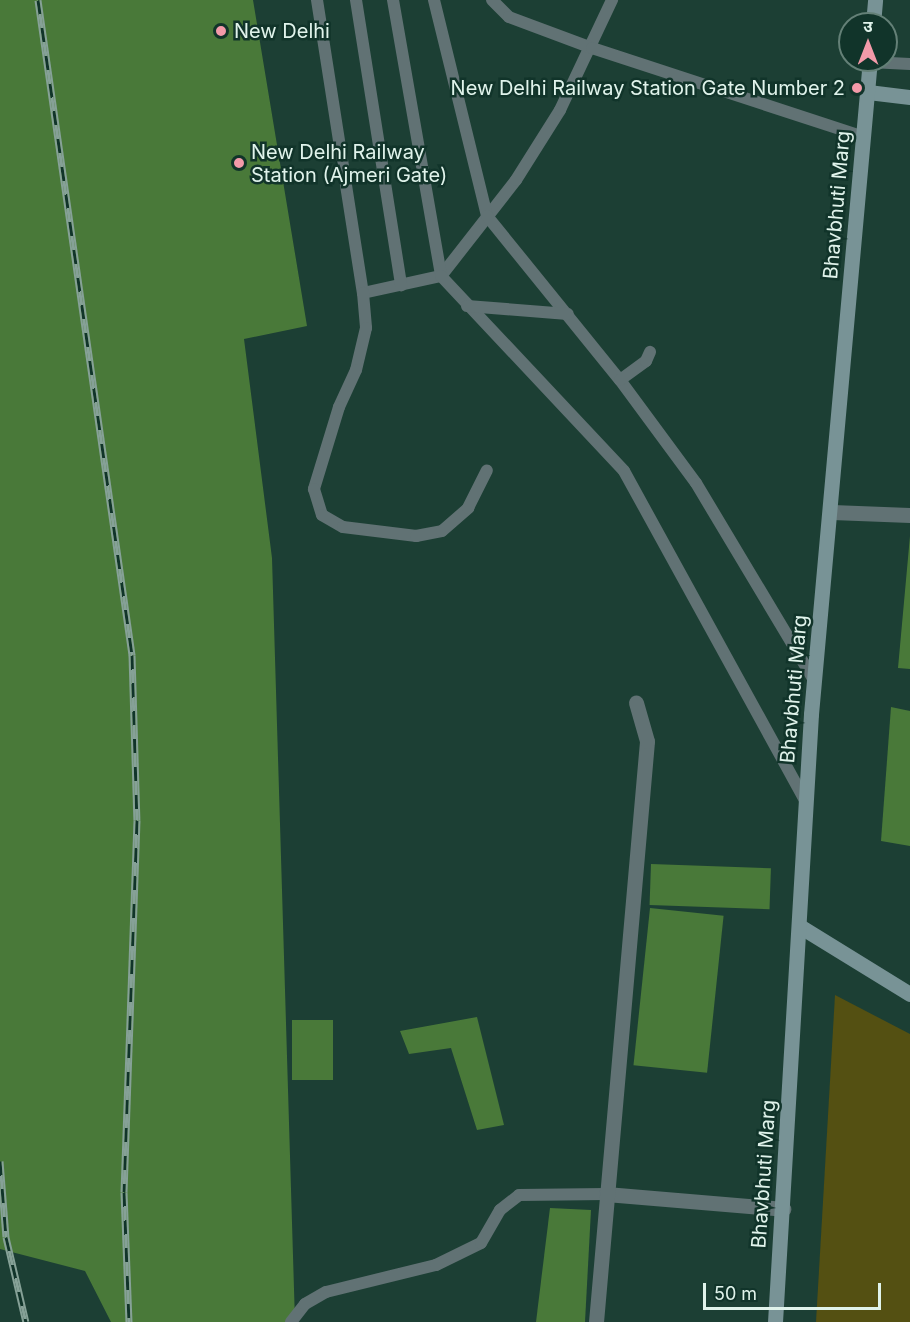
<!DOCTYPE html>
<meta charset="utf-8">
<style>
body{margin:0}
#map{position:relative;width:910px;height:1322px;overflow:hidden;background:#1c3f34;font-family:Inter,"Noto Sans Devanagari",sans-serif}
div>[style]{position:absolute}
.green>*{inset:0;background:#545012}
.building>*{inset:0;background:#497939;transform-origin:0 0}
.lane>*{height:12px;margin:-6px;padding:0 6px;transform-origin:6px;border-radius:6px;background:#617274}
.street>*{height:15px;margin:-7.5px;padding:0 7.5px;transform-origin:7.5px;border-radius:7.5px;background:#617274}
.secondary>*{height:15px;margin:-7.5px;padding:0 7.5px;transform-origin:7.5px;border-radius:7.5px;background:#789396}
.rail>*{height:7px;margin-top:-3.5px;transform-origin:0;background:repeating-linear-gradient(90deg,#11342a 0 14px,#86a197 0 28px);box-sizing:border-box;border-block:2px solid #86a197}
.dots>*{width:16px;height:16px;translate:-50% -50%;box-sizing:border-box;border:3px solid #11342a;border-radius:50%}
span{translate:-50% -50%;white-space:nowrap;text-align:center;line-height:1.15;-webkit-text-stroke:5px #11342a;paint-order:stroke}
.poi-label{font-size:20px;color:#e0f3eb}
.left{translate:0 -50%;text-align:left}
.right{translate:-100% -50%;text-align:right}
.street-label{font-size:20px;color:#e0f3eb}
.north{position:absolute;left:838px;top:12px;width:60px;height:60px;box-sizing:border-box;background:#11342a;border:2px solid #648077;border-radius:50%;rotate:0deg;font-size:16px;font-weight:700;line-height:24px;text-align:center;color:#e0f3eb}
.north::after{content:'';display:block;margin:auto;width:21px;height:27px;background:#f39aa9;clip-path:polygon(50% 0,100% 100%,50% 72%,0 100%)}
.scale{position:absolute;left:703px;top:1283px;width:178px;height:27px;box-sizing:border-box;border:3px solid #e0f3eb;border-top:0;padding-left:8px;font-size:18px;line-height:21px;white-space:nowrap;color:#e0f3eb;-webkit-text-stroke:4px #11342a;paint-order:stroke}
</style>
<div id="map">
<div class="green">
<i style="clip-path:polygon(835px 995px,910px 1034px,910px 1322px,816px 1322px)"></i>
</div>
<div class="building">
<i style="clip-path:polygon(0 0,253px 0,307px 326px,244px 339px,272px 558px,295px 1322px,111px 1322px,85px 1271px,0 1249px)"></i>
<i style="clip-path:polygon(910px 536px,910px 669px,898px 668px)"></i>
<i style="clip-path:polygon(891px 707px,910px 711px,910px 846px,881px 841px)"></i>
<i style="left:651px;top:864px;width:120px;height:41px;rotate:2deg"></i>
<i style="left:650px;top:908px;width:74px;height:158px;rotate:6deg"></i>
<i style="clip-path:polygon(477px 1017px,504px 1125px,477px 1130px,451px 1048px,409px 1054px,400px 1031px)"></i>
<i style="left:333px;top:1020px;width:60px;height:41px;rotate:90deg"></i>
<i style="clip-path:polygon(550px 1208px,591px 1210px,585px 1322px,536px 1322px)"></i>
</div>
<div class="lane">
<i style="left:317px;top:0;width:297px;rotate:81.1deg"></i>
<i style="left:363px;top:293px;width:80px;rotate:-12.3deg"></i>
<i style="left:441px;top:276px;width:122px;rotate:-52deg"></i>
<i style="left:516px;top:180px;width:83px;rotate:-57.8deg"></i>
<i style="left:560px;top:110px;width:122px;rotate:-64.7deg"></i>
<i style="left:356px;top:0;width:289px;rotate:81deg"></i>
<i style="left:393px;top:0;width:280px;rotate:80.1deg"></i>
<i style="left:441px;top:276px;width:267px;rotate:46.8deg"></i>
<i style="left:624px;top:471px;width:378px;rotate:61.2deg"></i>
<i style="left:434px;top:0;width:222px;rotate:76.2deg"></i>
<i style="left:487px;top:216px;width:211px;rotate:51deg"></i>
<i style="left:620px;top:380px;width:128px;rotate:53.6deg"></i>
<i style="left:696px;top:483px;width:230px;rotate:59.1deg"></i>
<i style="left:492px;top:0;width:24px;rotate:45deg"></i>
<i style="left:509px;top:17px;width:89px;rotate:20.5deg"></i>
<i style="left:592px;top:48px;width:286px;rotate:18.1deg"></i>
<i style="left:870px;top:62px;width:40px;rotate:2.9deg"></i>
<i style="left:363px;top:293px;width:35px;rotate:85deg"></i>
<i style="left:366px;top:328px;width:43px;rotate:103.4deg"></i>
<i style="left:356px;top:370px;width:41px;rotate:114.7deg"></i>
<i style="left:339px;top:407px;width:86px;rotate:107deg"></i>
<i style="left:314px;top:489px;width:27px;rotate:73deg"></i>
<i style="left:322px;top:515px;width:24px;rotate:30deg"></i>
<i style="left:343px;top:527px;width:74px;rotate:7deg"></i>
<i style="left:416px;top:536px;width:26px;rotate:-11deg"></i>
<i style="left:442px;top:531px;width:35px;rotate:-41deg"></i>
<i style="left:468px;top:508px;width:42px;rotate:-63.4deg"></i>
<i style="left:467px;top:306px;width:101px;rotate:4.5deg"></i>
<i style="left:620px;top:380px;width:32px;rotate:-36deg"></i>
<i style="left:646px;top:361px;width:10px;rotate:-66deg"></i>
<i style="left:291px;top:1322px;width:23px;rotate:-52deg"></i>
<i style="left:305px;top:1304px;width:24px;rotate:-30deg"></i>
<i style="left:326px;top:1292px;width:113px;rotate:-13.8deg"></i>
<i style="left:436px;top:1265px;width:50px;rotate:-26.1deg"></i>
<i style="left:481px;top:1243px;width:38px;rotate:-60deg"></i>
<i style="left:500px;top:1210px;width:24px;rotate:-38deg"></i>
<i style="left:519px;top:1195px;width:87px;rotate:-0.7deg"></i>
</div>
<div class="street">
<i style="left:832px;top:512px;width:78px;rotate:2.2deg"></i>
<i style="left:606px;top:1194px;width:178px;rotate:4.8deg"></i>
<i style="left:596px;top:1322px;width:583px;rotate:-84.98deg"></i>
<i style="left:647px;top:741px;width:40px;rotate:-106deg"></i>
</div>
<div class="secondary">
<i style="left:873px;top:24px;width:24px;rotate:-85deg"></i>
<i style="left:868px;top:92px;width:42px;rotate:6.8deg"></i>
<i style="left:801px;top:927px;width:128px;rotate:31.6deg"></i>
<i style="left:775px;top:1322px;width:609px;rotate:-86.61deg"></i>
<i style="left:811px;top:714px;width:657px;rotate:-84.85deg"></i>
</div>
<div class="rail">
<i style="left:38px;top:0;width:662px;rotate:81.83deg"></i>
<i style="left:132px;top:655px;width:165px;rotate:88.3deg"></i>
<i style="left:137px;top:820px;width:372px;rotate:92deg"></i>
<i style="left:124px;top:1192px;width:130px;rotate:87.8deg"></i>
<i style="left:0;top:1161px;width:76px;rotate:85.5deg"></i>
<i style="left:6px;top:1237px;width:87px;rotate:76.8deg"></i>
</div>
<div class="dots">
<i style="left:221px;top:31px;background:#f39aa9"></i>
<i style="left:857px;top:88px;background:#f39aa9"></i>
<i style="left:239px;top:163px;background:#f39aa9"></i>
</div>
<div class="poi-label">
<span class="left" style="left:234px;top:31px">New Delhi</span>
<span class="right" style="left:845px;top:88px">New Delhi Railway Station Gate Number 2</span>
<span class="left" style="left:251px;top:164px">New Delhi Railway<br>Station (Ajmeri Gate)</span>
</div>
<div class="street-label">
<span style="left:837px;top:205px;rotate:-85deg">Bhavbhuti Marg</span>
<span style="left:794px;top:689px;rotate:-85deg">Bhavbhuti Marg</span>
<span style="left:764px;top:1174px;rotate:-86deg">Bhavbhuti Marg</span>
</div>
<div class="north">उ</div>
<div class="scale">50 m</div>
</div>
